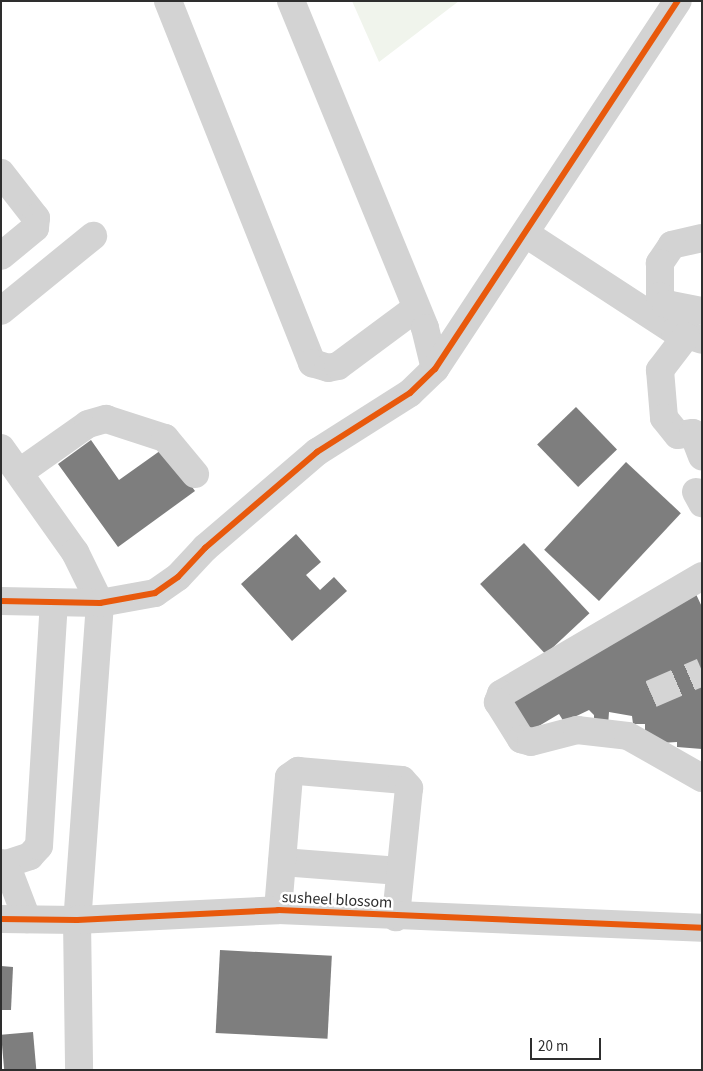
<!DOCTYPE html>
<style>
body{margin:0}
#map{position:relative;width:703px;height:1071px;overflow:hidden;background:#fff;font-family:"Source Sans 3",sans-serif}
div>[style]{position:absolute}
.green>*{inset:0;background:#f0f4ec}
.building>*{inset:0;background:#7e7e7e;transform-origin:0 0}
.street-tunnel>*{height:28px;margin-top:-14px;transform-origin:0;background:repeating-linear-gradient(90deg,#d5d5d5 0 28px,transparent 0 42px)}
.street>*{height:28px;margin:-14px;padding:0 14px;transform-origin:14px;border-radius:14px;background:#d3d3d3}
.cycleway>*{height:6px;margin:-3px;padding:0 3px;transform-origin:3px;border-radius:3px;background:#e8590c}
span{translate:-50% -50%;white-space:nowrap;text-align:center;line-height:1.15;-webkit-text-stroke:5px #fff;paint-order:stroke}
.street-label{font-size:16px;color:#2e2e2e}
.frame{position:absolute;inset:0;border:2px solid #2e2e2e;pointer-events:none}
.scale{position:absolute;left:530px;top:1038px;width:71px;height:22px;box-sizing:border-box;border:2px solid #2e2e2e;border-top:0;padding-left:6px;font-size:15px;line-height:18px;white-space:nowrap;color:#2e2e2e;-webkit-text-stroke:4px #fff;paint-order:stroke}
</style>
<div id="map">
<div class="green">
<i style="clip-path:polygon(352px 1px,459px 1px,379px 62px)"></i>
</div>
<div class="building">
<i style="left:576px;top:407px;width:59px;height:54px;rotate:46deg"></i>
<i style="clip-path:polygon(91px 440px,119px 480px,164px 448px,195px 491px,118px 547px,58px 464px)"></i>
<i style="left:626px;top:462px;width:75px;height:120px;rotate:43deg"></i>
<i style="clip-path:polygon(296px 534px,321px 562px,306px 575px,320px 590px,334px 577px,347px 591px,292px 641px,241px 584px)"></i>
<i style="left:524px;top:543px;width:96px;height:60px;rotate:47deg"></i>
<i style="clip-path:polygon(695px 592px,702px 607px,702px 749px,677px 747px,677px 742px,645px 744px,645px 724px,633px 724px,632px 716px,609px 712px,608px 726px,594px 725px,594px 715px,589px 710px,564px 722px,559px 714px,527px 733px,510px 702px)"></i>
<i style="left:220px;top:950px;width:112px;height:83px;rotate:3deg"></i>
<i style="clip-path:polygon(1px 966px,13px 967px,11px 1010px,1px 1010px)"></i>
<i style="left:33px;top:1032px;width:38px;height:32px;rotate:85deg"></i>
</div>
<div class="street-tunnel">
<i style="left:651px;top:694px;width:56px;rotate:-23.3deg"></i>
</div>
<div class="street">
<i style="left:168px;top:1px;width:390px;rotate:68.3deg"></i>
<i style="left:312px;top:363px;width:17px;rotate:17deg"></i>
<i style="left:328px;top:368px;width:10px;rotate:-11deg"></i>
<i style="left:338px;top:366px;width:97px;rotate:-36.6deg"></i>
<i style="left:291px;top:1px;width:353px;rotate:67.7deg"></i>
<i style="left:425px;top:328px;width:42px;rotate:76.3deg"></i>
<i style="left:1px;top:173px;width:57px;rotate:52.1deg"></i>
<i style="left:36px;top:218px;width:10px;rotate:96deg"></i>
<i style="left:35px;top:228px;width:44px;rotate:140.5deg"></i>
<i style="left:526px;top:234px;width:178px;rotate:33.1deg"></i>
<i style="left:675px;top:331px;width:28px;rotate:18deg"></i>
<i style="left:702px;top:238px;width:31px;rotate:167deg"></i>
<i style="left:672px;top:245px;width:22px;rotate:124deg"></i>
<i style="left:660px;top:263px;width:33px;rotate:90deg"></i>
<i style="left:660px;top:296px;width:10px;rotate:53deg"></i>
<i style="left:666px;top:304px;width:37px;rotate:11deg"></i>
<i style="left:1px;top:311px;width:119px;rotate:-39.2deg"></i>
<i style="left:686px;top:336px;width:43px;rotate:127.4deg"></i>
<i style="left:660px;top:370px;width:48px;rotate:85.2deg"></i>
<i style="left:664px;top:418px;width:22px;rotate:51deg"></i>
<i style="left:678px;top:435px;width:15px;rotate:-8deg"></i>
<i style="left:693px;top:433px;width:25px;rotate:69deg"></i>
<i style="left:1px;top:448px;width:128px;rotate:54.6deg"></i>
<i style="left:75px;top:552px;width:57px;rotate:63.9deg"></i>
<i style="left:100px;top:603px;width:318px;rotate:94.1deg"></i>
<i style="left:77px;top:920px;width:150px;rotate:89.2deg"></i>
<i style="left:20px;top:472px;width:83px;rotate:-35.2deg"></i>
<i style="left:88px;top:424px;width:19px;rotate:-16deg"></i>
<i style="left:106px;top:419px;width:62px;rotate:17.9deg"></i>
<i style="left:165px;top:438px;width:47px;rotate:50.2deg"></i>
<i style="left:696px;top:492px;width:13px;rotate:61deg"></i>
<i style="left:702px;top:576px;width:233px;rotate:149.6deg"></i>
<i style="left:501px;top:694px;width:9px;rotate:111deg"></i>
<i style="left:498px;top:702px;width:44px;rotate:58.1deg"></i>
<i style="left:521px;top:739px;width:10px;rotate:17deg"></i>
<i style="left:531px;top:742px;width:48px;rotate:-14.6deg"></i>
<i style="left:577px;top:730px;width:51px;rotate:6.7deg"></i>
<i style="left:628px;top:736px;width:85px;rotate:29.6deg"></i>
<i style="left:1px;top:601px;width:99px;rotate:1.2deg"></i>
<i style="left:100px;top:603px;width:56px;rotate:-10.3deg"></i>
<i style="left:155px;top:593px;width:28px;rotate:-35deg"></i>
<i style="left:178px;top:577px;width:40px;rotate:-47deg"></i>
<i style="left:205px;top:548px;width:148px;rotate:-40.6deg"></i>
<i style="left:317px;top:452px;width:110px;rotate:-32.4deg"></i>
<i style="left:410px;top:393px;width:35px;rotate:-44deg"></i>
<i style="left:435px;top:369px;width:441px;rotate:-56.6deg"></i>
<i style="left:282px;top:862px;width:118px;rotate:4.4deg"></i>
<i style="left:1px;top:863px;width:5px;rotate:11deg"></i>
<i style="left:6px;top:864px;width:59px;rotate:69.1deg"></i>
<i style="left:6px;top:864px;width:25px;rotate:-18deg"></i>
<i style="left:30px;top:856px;width:13px;rotate:-48deg"></i>
<i style="left:39px;top:846px;width:244px;rotate:-86.5deg"></i>
<i style="left:278px;top:910px;width:133px;rotate:-85.3deg"></i>
<i style="left:289px;top:777px;width:11px;rotate:-34deg"></i>
<i style="left:298px;top:771px;width:104px;rotate:4.9deg"></i>
<i style="left:402px;top:780px;width:11px;rotate:49deg"></i>
<i style="left:409px;top:788px;width:130px;rotate:95.8deg"></i>
<i style="left:1px;top:919px;width:76px;rotate:0.8deg"></i>
<i style="left:77px;top:920px;width:201px;rotate:-2.8deg"></i>
<i style="left:278px;top:910px;width:424px;rotate:2.4deg"></i>
</div>
<div class="cycleway">
<i style="left:1px;top:601px;width:99px;rotate:1.2deg"></i>
<i style="left:100px;top:603px;width:56px;rotate:-10.3deg"></i>
<i style="left:155px;top:593px;width:28px;rotate:-35deg"></i>
<i style="left:178px;top:577px;width:40px;rotate:-47deg"></i>
<i style="left:205px;top:548px;width:148px;rotate:-40.6deg"></i>
<i style="left:317px;top:452px;width:110px;rotate:-32.4deg"></i>
<i style="left:410px;top:393px;width:35px;rotate:-44deg"></i>
<i style="left:435px;top:369px;width:441px;rotate:-56.6deg"></i>
<i style="left:1px;top:919px;width:76px;rotate:0.8deg"></i>
<i style="left:77px;top:920px;width:201px;rotate:-2.8deg"></i>
<i style="left:278px;top:910px;width:424px;rotate:2.4deg"></i>
</div>
<div class="street-label">
<span style="left:337px;top:900px;rotate:3deg">susheel blossom</span>
</div>
<div class="frame"></div>
<div class="scale">20 m</div>
</div>
